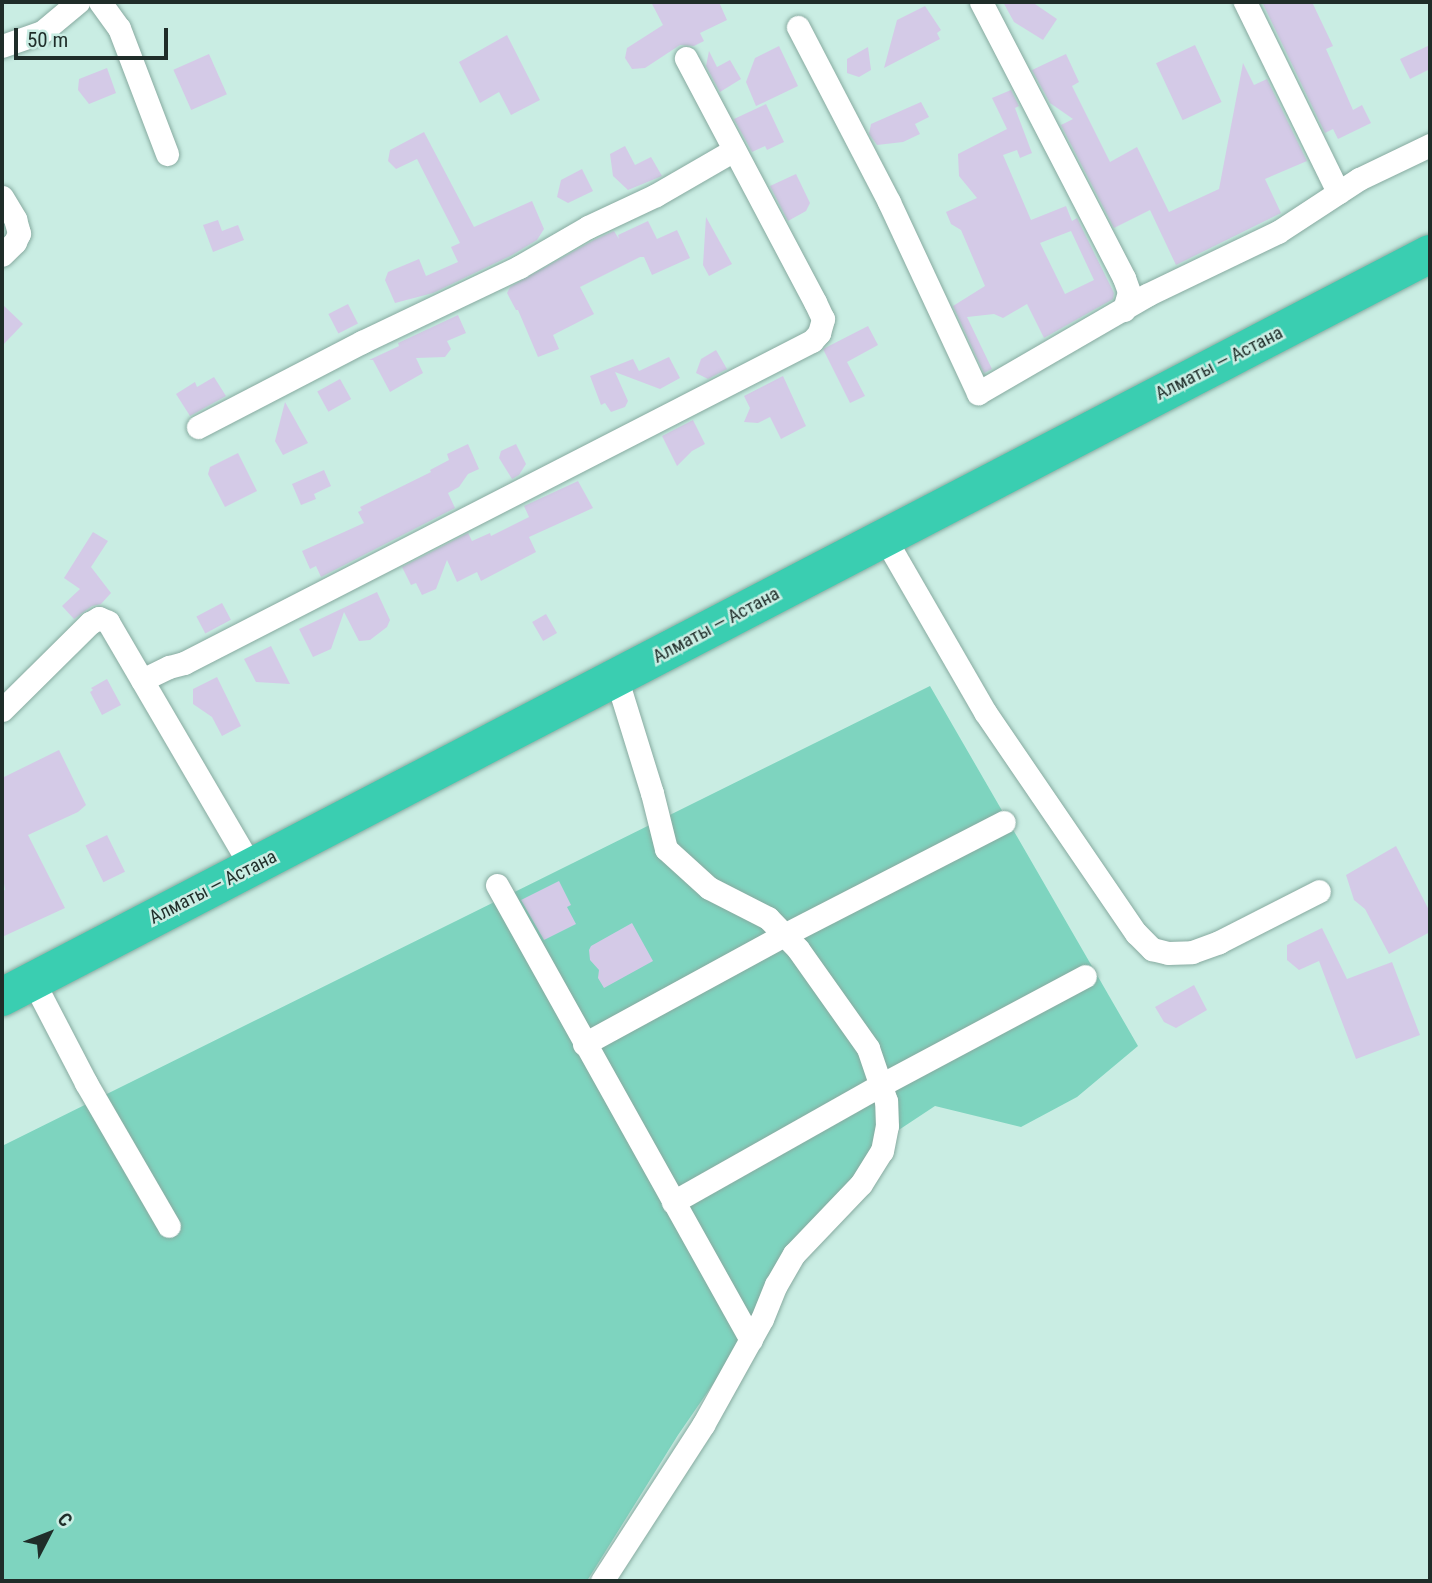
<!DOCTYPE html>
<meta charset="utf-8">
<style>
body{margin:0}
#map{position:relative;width:1432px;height:1583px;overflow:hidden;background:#c9ede3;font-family:"Roboto Condensed",sans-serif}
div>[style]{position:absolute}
.green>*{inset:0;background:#7ed4bf}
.building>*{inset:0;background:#d4cae7;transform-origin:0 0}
.roads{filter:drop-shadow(0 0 2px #87aaa0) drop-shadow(0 0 2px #87aaa0)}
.street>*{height:23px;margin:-11.5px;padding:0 11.5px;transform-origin:11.5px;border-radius:11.5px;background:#fff}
.highway>*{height:38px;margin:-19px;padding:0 19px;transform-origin:19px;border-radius:19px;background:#3aceb1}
span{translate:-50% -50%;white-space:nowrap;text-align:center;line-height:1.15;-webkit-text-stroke:5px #c9ede3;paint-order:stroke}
.street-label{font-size:19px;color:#1f2d29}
.frame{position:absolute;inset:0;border:4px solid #1f2d29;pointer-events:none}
.north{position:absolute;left:14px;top:1499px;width:70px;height:70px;-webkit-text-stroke:5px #c9ede3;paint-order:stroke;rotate:48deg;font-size:19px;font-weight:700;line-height:28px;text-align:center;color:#1f2d29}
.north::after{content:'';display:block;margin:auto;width:24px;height:32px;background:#1f2d29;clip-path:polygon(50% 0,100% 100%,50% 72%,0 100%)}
.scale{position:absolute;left:14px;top:28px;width:154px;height:32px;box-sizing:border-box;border:4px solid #1f2d29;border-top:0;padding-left:9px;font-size:21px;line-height:24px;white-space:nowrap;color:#1f2d29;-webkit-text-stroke:5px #c9ede3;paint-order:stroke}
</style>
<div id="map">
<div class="green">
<i style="clip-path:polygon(930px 686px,1138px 1046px,1077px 1097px,1021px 1127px,935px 1106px,879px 1143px,678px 1435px,587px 1581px,2px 1581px,2px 1146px)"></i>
</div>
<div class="building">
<i style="clip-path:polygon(651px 2px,719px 2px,727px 20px,700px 33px,704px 41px,694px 46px,680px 45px,645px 68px,632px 69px,625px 58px,627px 48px,663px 25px)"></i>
<i style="clip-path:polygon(1003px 2px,1032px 2px,1057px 19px,1043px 40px,1014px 22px)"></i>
<i style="clip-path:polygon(1262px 2px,1312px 2px,1333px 46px,1326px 49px,1353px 110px,1362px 105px,1371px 123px,1338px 139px,1333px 129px,1325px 133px)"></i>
<i style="clip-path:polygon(925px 6px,941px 30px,937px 33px,940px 39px,884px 68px,897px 20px)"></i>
<i style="clip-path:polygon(507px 35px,540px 100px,511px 115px,499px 92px,480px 103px,459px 62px)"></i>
<i style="left:1195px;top:45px;width:63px;height:43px;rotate:65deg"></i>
<i style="clip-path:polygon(1430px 45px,1430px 69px,1410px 79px,1400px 59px)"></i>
<i style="clip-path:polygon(779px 46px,798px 86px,756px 106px,746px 82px,755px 58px)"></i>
<i style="clip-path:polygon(868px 47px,871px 70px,859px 77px,847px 73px,847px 59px)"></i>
<i style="clip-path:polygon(709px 51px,717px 67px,730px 60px,741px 79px,720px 92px,706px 66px)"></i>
<i style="left:209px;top:54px;width:44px;height:39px;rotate:66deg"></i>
<i style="clip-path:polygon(1066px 54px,1079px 82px,1072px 86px,1110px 162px,1137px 147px,1169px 212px,1219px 189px,1243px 63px,1254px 85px,1267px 79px,1307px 161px,1265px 179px,1281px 213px,1176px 265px,1150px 210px,1114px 228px,1061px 125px,1073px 119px,1050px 103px,1032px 70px)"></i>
<i style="clip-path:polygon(107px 68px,116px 93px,89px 104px,78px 90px,79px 79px)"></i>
<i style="clip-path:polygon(evenodd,1011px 90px,1019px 106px,1015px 108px,1032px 153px,1020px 158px,1017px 150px,1003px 155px,1031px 220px,1066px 206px,1072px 221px,1077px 218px,1114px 293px,1113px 299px,1044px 338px,1027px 304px,1003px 318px,994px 314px,967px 317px,992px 369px,984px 373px,953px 306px,985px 286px,961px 230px,951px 224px,946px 212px,977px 198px,959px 176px,958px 154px,1007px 129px,992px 98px,1011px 90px,1071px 231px,1094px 280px,1065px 294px,1040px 243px,1071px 231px)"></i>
<i style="clip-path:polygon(921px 102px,929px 117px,915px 124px,920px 134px,903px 142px,877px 145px,869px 134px,871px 124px)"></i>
<i style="clip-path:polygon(766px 104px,784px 142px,767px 150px,765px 146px,752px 152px,734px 119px)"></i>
<i style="clip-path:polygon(424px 132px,474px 227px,532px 201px,544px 229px,537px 240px,512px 255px,433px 293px,395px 303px,385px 280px,388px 272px,419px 259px,426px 276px,458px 262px,451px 247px,460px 243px,417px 159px,396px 169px,388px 161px,390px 150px)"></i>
<i style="clip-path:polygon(625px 146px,635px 165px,651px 157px,662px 176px,628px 190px,613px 176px,610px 154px)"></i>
<i style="clip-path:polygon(582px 169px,593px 191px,568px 203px,557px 197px,561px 180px)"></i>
<i style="clip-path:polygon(796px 174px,810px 203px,806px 211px,788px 221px,770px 186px)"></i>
<i style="clip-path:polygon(706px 217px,732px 264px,709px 276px,703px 265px)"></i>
<i style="clip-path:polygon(218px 220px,222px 231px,238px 225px,244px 240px,213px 252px,203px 225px)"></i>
<i style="clip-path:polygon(648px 221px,657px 239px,677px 230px,690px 258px,652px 275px,644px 257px,640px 257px,580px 287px,594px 314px,553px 335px,559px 349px,538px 357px,518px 310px,516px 310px,507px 293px,510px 287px,594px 240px,614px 231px,619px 239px,618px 235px)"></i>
<i style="clip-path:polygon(2px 304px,23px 324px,2px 346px)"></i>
<i style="left:348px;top:304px;width:22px;height:22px;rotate:63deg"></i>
<i style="clip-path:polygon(458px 315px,466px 333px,447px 341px,451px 349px,445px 357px,416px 358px,423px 373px,390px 392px,373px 360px,369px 360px,399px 346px,398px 343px)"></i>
<i style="clip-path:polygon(868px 326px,878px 345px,847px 362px,865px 396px,850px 403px,823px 349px)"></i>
<i style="clip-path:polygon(716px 350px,727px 369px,708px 379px,696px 373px,701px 359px)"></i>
<i style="clip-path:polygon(669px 357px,680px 378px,660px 389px,615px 372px,628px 401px,625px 407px,611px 412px,605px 403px,601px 405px,590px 376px,633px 359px,639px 371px)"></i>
<i style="clip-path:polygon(783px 376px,806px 426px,781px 439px,770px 417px,758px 423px,744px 422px,750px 408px,744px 396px)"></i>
<i style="clip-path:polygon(214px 377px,226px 396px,190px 416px,176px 394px,195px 382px,197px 387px)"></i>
<i style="left:340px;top:379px;width:23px;height:26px;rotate:61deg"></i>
<i style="clip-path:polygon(285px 402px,308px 443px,283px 455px,275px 441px)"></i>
<i style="clip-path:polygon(693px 420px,705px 444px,692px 451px,677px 466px,662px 436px)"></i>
<i style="clip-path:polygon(468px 444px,479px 469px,468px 474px,459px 487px,448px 493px,455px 508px,321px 577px,316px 566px,310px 569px,302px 551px,364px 523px,358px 512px,362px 510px,360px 507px,431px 472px,430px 470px,449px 460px,447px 454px)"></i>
<i style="clip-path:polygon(516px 444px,526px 464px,519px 475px,512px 479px,499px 458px,501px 451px)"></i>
<i style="clip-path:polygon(238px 453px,257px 491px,225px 507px,208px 474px,210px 467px)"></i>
<i style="clip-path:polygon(324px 470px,331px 486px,314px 494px,316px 499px,301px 505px,292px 484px)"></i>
<i style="clip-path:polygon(578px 481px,593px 508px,529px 537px,536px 552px,481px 581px,477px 572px,457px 582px,447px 560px,436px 589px,422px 595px,416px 583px,411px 585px,402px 567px,468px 533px,472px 541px,490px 533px,491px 536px,529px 517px,524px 506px)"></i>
<i style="clip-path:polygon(93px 532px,108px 541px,91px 567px,111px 593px,101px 604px,92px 606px,74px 619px,62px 606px,80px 589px,64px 578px)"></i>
<i style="clip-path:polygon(377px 592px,390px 620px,387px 627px,370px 640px,359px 641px,344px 612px,331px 649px,313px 657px,299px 629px)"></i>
<i style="left:222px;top:603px;width:19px;height:29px;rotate:62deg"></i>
<i style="left:546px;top:614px;width:22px;height:16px;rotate:60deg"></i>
<i style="clip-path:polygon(271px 646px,290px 684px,256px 682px,244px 659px)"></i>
<i style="clip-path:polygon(217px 677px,241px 726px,222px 736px,212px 717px,193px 704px,193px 689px)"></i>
<i style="clip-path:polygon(107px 679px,121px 705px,102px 715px,90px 692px,93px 690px,91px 688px)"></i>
<i style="clip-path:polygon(59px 750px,86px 805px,78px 812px,28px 835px,65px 908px,2px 937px,2px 891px,5px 890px,2px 870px,2px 778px)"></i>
<i style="left:107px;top:835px;width:41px;height:24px;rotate:64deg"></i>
<i style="clip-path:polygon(1396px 846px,1430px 912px,1430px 932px,1389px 954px,1365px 909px,1354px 900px,1346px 875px)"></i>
<i style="clip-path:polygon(559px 881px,571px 905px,567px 907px,576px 924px,544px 940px,521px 900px)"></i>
<i style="clip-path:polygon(632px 923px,653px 961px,604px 988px,598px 978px,599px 970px,590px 960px,589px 950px,591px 946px)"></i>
<i style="clip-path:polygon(1322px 928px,1347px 979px,1392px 962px,1420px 1035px,1356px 1059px,1319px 961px,1299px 970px,1287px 960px,1287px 945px)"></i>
<i style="clip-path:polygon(1194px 985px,1207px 1010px,1176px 1028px,1164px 1022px,1155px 1007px)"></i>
</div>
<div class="roads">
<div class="street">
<i style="left:100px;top:2px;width:32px;rotate:54deg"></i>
<i style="left:119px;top:28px;width:135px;rotate:69.1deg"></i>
<i style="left:981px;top:2px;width:311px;rotate:62.6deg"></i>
<i style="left:1124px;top:278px;width:15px;rotate:70deg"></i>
<i style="left:1129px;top:292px;width:19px;rotate:106deg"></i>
<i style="left:1245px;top:2px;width:212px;rotate:63.9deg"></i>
<i style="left:798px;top:27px;width:197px;rotate:62.5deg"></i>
<i style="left:889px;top:202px;width:211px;rotate:65deg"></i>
<i style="left:978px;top:393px;width:195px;rotate:-30.1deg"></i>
<i style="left:1147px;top:295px;width:145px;rotate:-25.7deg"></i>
<i style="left:1278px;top:232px;width:97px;rotate:-33.2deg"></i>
<i style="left:1359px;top:179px;width:79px;rotate:-25.6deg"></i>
<i style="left:2px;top:46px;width:42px;rotate:-19.3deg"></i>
<i style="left:42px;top:32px;width:47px;rotate:-39.8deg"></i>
<i style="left:2px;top:197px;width:26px;rotate:59deg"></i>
<i style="left:15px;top:219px;width:15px;rotate:74deg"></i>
<i style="left:19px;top:233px;width:10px;rotate:114deg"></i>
<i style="left:15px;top:242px;width:18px;rotate:135deg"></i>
<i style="left:198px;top:427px;width:185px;rotate:-27.4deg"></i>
<i style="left:362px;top:342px;width:174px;rotate:-25.5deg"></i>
<i style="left:519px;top:267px;width:80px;rotate:-30.1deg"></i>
<i style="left:588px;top:227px;width:75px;rotate:-25.2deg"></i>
<i style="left:656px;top:195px;width:90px;rotate:-30deg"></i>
<i style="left:884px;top:537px;width:202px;rotate:60deg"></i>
<i style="left:985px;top:712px;width:268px;rotate:55.7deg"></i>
<i style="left:1136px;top:933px;width:23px;rotate:45deg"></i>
<i style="left:1152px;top:949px;width:16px;rotate:14deg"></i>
<i style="left:1168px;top:953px;width:24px;rotate:-2deg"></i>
<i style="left:1192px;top:952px;width:29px;rotate:-20deg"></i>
<i style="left:1219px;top:942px;width:112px;rotate:-27deg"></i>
<i style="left:142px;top:680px;width:30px;rotate:-26deg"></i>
<i style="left:169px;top:667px;width:16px;rotate:-15deg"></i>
<i style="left:184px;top:663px;width:706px;rotate:-27.15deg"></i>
<i style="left:812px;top:341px;width:11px;rotate:-49deg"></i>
<i style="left:819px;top:333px;width:15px;rotate:-74deg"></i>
<i style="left:823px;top:319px;width:19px;rotate:-115deg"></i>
<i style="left:815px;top:302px;width:276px;rotate:-117.9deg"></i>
<i style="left:2px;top:710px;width:124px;rotate:-44.7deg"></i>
<i style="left:90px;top:623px;width:10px;rotate:-29deg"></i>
<i style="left:99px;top:618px;width:10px;rotate:24deg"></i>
<i style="left:108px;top:622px;width:284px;rotate:59.7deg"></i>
<i style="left:497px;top:885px;width:521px;rotate:60.83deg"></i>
<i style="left:33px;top:981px;width:115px;rotate:62.5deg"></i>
<i style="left:86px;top:1083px;width:165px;rotate:59.9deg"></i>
<i style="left:584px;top:1044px;width:228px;rotate:-28.6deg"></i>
<i style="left:784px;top:935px;width:247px;rotate:-27.2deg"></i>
<i style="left:673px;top:1202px;width:239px;rotate:-29.4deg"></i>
<i style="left:881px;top:1085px;width:231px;rotate:-28.1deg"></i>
<i style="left:602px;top:1581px;width:186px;rotate:-57.1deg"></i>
<i style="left:703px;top:1425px;width:121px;rotate:-60.9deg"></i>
<i style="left:762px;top:1319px;width:37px;rotate:-68deg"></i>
<i style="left:776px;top:1285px;width:36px;rotate:-60deg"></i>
<i style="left:794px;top:1254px;width:97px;rotate:-46.3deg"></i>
<i style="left:861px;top:1184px;width:39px;rotate:-58deg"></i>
<i style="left:882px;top:1151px;width:25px;rotate:-79deg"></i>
<i style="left:887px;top:1126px;width:25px;rotate:-92deg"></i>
<i style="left:886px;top:1101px;width:56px;rotate:-108.8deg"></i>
<i style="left:868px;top:1048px;width:121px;rotate:-125.3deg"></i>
<i style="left:798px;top:949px;width:43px;rotate:-134.1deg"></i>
<i style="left:768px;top:918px;width:66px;rotate:-153deg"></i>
<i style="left:709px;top:888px;width:58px;rotate:-137.8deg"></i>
<i style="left:666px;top:849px;width:58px;rotate:-104deg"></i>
<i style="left:652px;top:793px;width:121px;rotate:-107.2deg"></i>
</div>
<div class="highway">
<i style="left:2px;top:997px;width:1610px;rotate:-27.49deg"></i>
</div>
</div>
<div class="street-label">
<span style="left:1219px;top:363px;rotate:-27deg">Алматы — Астана</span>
<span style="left:716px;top:625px;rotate:-28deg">Алматы — Астана</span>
<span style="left:213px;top:887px;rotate:-27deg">Алматы — Астана</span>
</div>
<div class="frame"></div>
<div class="north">С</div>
<div class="scale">50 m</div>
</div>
